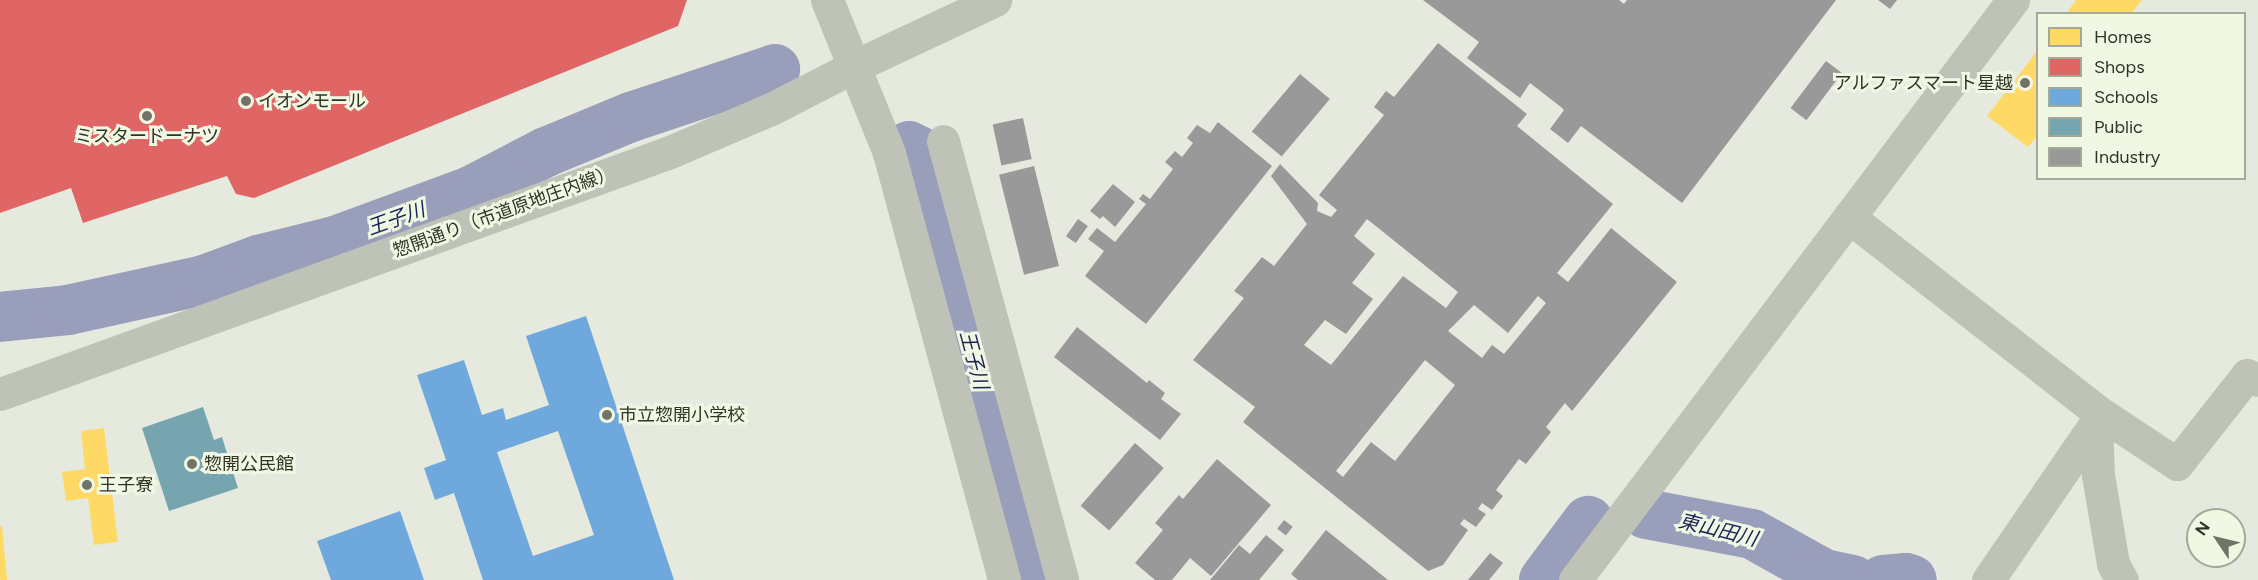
<!DOCTYPE html>
<meta charset="utf-8">
<style>
body{margin:0}
#map{position:relative;width:2258px;height:580px;overflow:hidden;background:#e6eade;font-family:Figtree,"Noto Sans JP",sans-serif}
div>[style]{position:absolute}
.homes>*{inset:0;background:#ffd966}
.shops>*{inset:0;background:#e06666}
.schools>*{inset:0;background:#6fa8dc}
.public>*{inset:0;background:#76a5af}
.industry>*{inset:0;background:#999;transform-origin:0 0}
.river>*{height:50px;margin:-25px;padding:0 25px;transform-origin:25px;border-radius:25px;background:#999ebb}
.minor>*{height:33px;margin:-16.5px;padding:0 16.5px;transform-origin:16.5px;border-radius:16.5px;background:#bfc3b7}
.dots>*{width:16px;height:16px;translate:-50% -50%;box-sizing:border-box;border:3px solid #f0f8e4;border-radius:50%}
span{translate:-50% -50%;white-space:nowrap;text-align:center;line-height:1.15;-webkit-text-stroke:6px #f0f8e4;paint-order:stroke}
.poi-label{font-size:18px;color:#313326}
.right{translate:-100% -50%;text-align:right}
.left{translate:0 -50%;text-align:left}
.street-label{font-size:18px;color:#313326}
.water-label{font-size:20px;color:#1d2153;font-style:italic}
.legend{position:absolute;left:2036px;top:12px;width:210px;height:168px;box-sizing:border-box;background:#f0f8e4;border:2px solid #a4a998;margin:0;padding:8px 10px;list-style:none;font-size:18px;color:#313326}
.legend li{display:flex;align-items:center;gap:12px;height:30px}
.legend b{width:30px;border:2px solid #a4a998}
.north{position:absolute;left:2186px;top:508px;width:60px;height:60px;box-sizing:border-box;background:#f0f8e4;border:2px solid #a4a998;border-radius:50%;rotate:305deg;font-size:16px;font-weight:700;line-height:24px;text-align:center;color:#313326}
.north::after{content:'';display:block;margin:auto;width:21px;height:27px;background:#707366;clip-path:polygon(50% 0,100% 100%,50% 72%,0 100%)}
</style>
<div id="map">
<div class="homes">
<i style="clip-path:polygon(2076px 0,2142px 0,2131px 14px,2066px 14px)"></i>
<i style="clip-path:polygon(2038px 50px,2038px 135px,2028px 147px,1987px 116px)"></i>
<i style="clip-path:polygon(104px 428px,118px 542px,94px 545px,88px 498px,66px 501px,62px 472px,85px 469px,81px 431px)"></i>
<i style="clip-path:polygon(0 526px,2px 526px,7px 580px,0 580px)"></i>
</div>
<div class="shops">
<i style="clip-path:polygon(0 0,687px 0,678px 26px,254px 198px,236px 194px,227px 176px,83px 223px,71px 188px,0 213px)"></i>
</div>
<div class="schools">
<i style="clip-path:polygon(evenodd,586px 316px,674px 580px,483px 580px,454px 493px,435px 500px,424px 468px,446px 460px,417px 375px,464px 360px,482px 415px,503px 408px,506px 420px,549px 405px,526px 336px,586px 316px,558px 431px,594px 535px,533px 556px,497px 452px,558px 431px)"></i>
<i style="clip-path:polygon(400px 511px,424px 580px,331px 580px,317px 541px)"></i>
</div>
<div class="public">
<i style="clip-path:polygon(203px 407px,214px 440px,222px 437px,238px 488px,169px 511px,142px 428px)"></i>
</div>
<div class="industry">
<i style="clip-path:polygon(1423px 0,1619px 0,1624px 4px,1627px 0,1836px 0,1682px 203px,1581px 126px,1568px 143px,1550px 129px,1564px 110px,1561px 107px,1530px 83px,1520px 98px,1467px 58px,1479px 42px)"></i>
<i style="clip-path:polygon(1878px 0,1897px 0,1890px 9px)"></i>
<i style="clip-path:polygon(evenodd,1438px 43px,1527px 114px,1517px 126px,1613px 204px,1557px 273px,1568px 282px,1611px 228px,1677px 282px,1572px 411px,1565px 403px,1546px 427px,1551px 432px,1526px 464px,1519px 459px,1496px 490px,1503px 496px,1492px 510px,1482px 503px,1478px 509px,1486px 514px,1476px 527px,1464px 519px,1460px 524px,1468px 530px,1443px 565px,1428px 571px,1243px 422px,1255px 407px,1193px 360px,1244px 298px,1234px 291px,1262px 257px,1274px 266px,1307px 224px,1271px 176px,1280px 164px,1318px 203px,1317px 211px,1331px 217px,1337px 210px,1319px 195px,1384px 115px,1374px 107px,1386px 91px,1394px 97px,1438px 43px,1367px 219px,1458px 292px,1446px 308px,1403px 276px,1331px 365px,1304px 345px,1325px 320px,1346px 334px,1373px 299px,1352px 283px,1375px 254px,1354px 236px,1367px 219px,1438px 43px,1538px 296px,1546px 303px,1504px 354px,1492px 345px,1482px 358px,1448px 331px,1474px 305px,1508px 333px,1538px 296px,1438px 43px,1425px 360px,1455px 385px,1395px 461px,1371px 442px,1343px 477px,1336px 471px,1425px 360px)"></i>
<i style="left:1826px;top:61px;width:20px;height:59px;rotate:37deg"></i>
<i style="left:1300px;top:74px;width:39px;height:75px;rotate:40deg"></i>
<i style="left:1023px;top:118px;width:42px;height:31px;rotate:78deg"></i>
<i style="clip-path:polygon(1218px 122px,1272px 166px,1146px 324px,1085px 276px,1104px 251px,1088px 239px,1097px 228px,1115px 242px,1146px 204px,1139px 199px,1143px 194px,1150px 199px,1173px 169px,1165px 162px,1175px 151px,1182px 157px,1193px 143px,1187px 138px,1197px 125px,1210px 133px)"></i>
<i style="left:1034px;top:166px;width:103px;height:36px;rotate:76deg"></i>
<i style="clip-path:polygon(1113px 184px,1135px 202px,1115px 227px,1103px 216px,1100px 219px,1090px 211px)"></i>
<i style="left:1078px;top:219px;width:12px;height:21px;rotate:35deg"></i>
<i style="clip-path:polygon(1077px 327px,1147px 383px,1149px 380px,1165px 393px,1161px 399px,1181px 414px,1160px 440px,1054px 357px)"></i>
<i style="left:1135px;top:443px;width:38px;height:83px;rotate:41deg"></i>
<i style="clip-path:polygon(1217px 459px,1271px 505px,1211px 576px,1190px 558px,1172px 580px,1155px 580px,1135px 563px,1163px 530px,1155px 523px,1179px 495px,1183px 499px)"></i>
<i style="left:1284px;top:520px;width:11px;height:11px;rotate:38deg"></i>
<i style="clip-path:polygon(1326px 530px,1388px 580px,1298px 580px,1291px 574px)"></i>
<i style="clip-path:polygon(1266px 535px,1284px 550px,1259px 580px,1210px 580px,1239px 545px,1250px 554px)"></i>
<i style="clip-path:polygon(1490px 553px,1503px 563px,1489px 580px,1468px 580px)"></i>
</div>
<div class="river">
<i style="left:909px;top:146px;width:11px;rotate:27deg"></i>
<i style="left:919px;top:151px;width:444px;rotate:75.2deg"></i>
<i style="left:0;top:317px;width:68px;rotate:-5.9deg"></i>
<i style="left:68px;top:310px;width:139px;rotate:-12.4deg"></i>
<i style="left:204px;top:280px;width:58px;rotate:-20.3deg"></i>
<i style="left:258px;top:260px;width:79px;rotate:-13.9deg"></i>
<i style="left:335px;top:241px;width:145px;rotate:-20.2deg"></i>
<i style="left:471px;top:191px;width:85px;rotate:-27.5deg"></i>
<i style="left:546px;top:152px;width:92px;rotate:-22.4deg"></i>
<i style="left:631px;top:117px;width:152px;rotate:-18.4deg"></i>
<i style="left:1646px;top:514px;width:108px;rotate:10.7deg"></i>
<i style="left:1752px;top:534px;width:82px;rotate:29.1deg"></i>
<i style="left:1824px;top:574px;width:30px;rotate:12deg"></i>
<i style="left:1544px;top:580px;width:74px;rotate:-53.3deg"></i>
<i style="left:1883px;top:580px;width:23px;rotate:-5deg"></i>
<i style="left:1906px;top:578px;width:6px;rotate:18deg"></i>
</div>
<div class="minor">
<i style="left:827px;top:0;width:165px;rotate:67.9deg"></i>
<i style="left:889px;top:153px;width:442px;rotate:74.9deg"></i>
<i style="left:943px;top:141px;width:455px;rotate:74.8deg"></i>
<i style="left:1849px;top:217px;width:315px;rotate:38deg"></i>
<i style="left:2097px;top:411px;width:96px;rotate:33.5deg"></i>
<i style="left:2177px;top:464px;width:113px;rotate:-51.8deg"></i>
<i style="left:2247px;top:375px;width:12px;rotate:24deg"></i>
<i style="left:0;top:394px;width:712px;rotate:-19.86deg"></i>
<i style="left:670px;top:152px;width:110px;rotate:-23.1deg"></i>
<i style="left:771px;top:109px;width:94px;rotate:-27.1deg"></i>
<i style="left:855px;top:66px;width:155px;rotate:-25.2deg"></i>
<i style="left:2096px;top:419px;width:56px;rotate:88deg"></i>
<i style="left:2098px;top:475px;width:90px;rotate:80.4deg"></i>
<i style="left:2113px;top:564px;width:18px;rotate:61deg"></i>
<i style="left:1575px;top:580px;width:727px;rotate:-52.94deg"></i>
<i style="left:1988px;top:580px;width:187px;rotate:-55.5deg"></i>
</div>
<div class="dots">
<i style="left:2025px;top:83px;background:#707366"></i>
<i style="left:246px;top:101px;background:#707366"></i>
<i style="left:147px;top:116px;background:#707366"></i>
<i style="left:607px;top:415px;background:#707366"></i>
<i style="left:192px;top:464px;background:#707366"></i>
<i style="left:87px;top:485px;background:#707366"></i>
</div>
<div class="poi-label">
<span class="right" style="left:2013px;top:83px">アルファスマート星越</span>
<span class="left" style="left:258px;top:101px">イオンモール</span>
<span style="left:147px;top:136px">ミスタードーナツ</span>
<span class="left" style="left:619px;top:415px">市立惣開小学校</span>
<span class="left" style="left:204px;top:464px">惣開公民館</span>
<span class="left" style="left:99px;top:485px">王子寮</span>
</div>
<div class="street-label">
<span style="left:504px;top:212px;rotate:-20deg">惣開通り（市道原地庄内線）</span>
</div>
<div class="water-label">
<span style="left:396px;top:219px;rotate:-20deg">王子川</span>
<span style="left:974px;top:360px;rotate:75deg">王子川</span>
<span style="left:1718px;top:530px;rotate:14deg">東山田川</span>
</div>
<ul class="legend">
<li><b style="height:16px;background:#ffd966"></b>Homes</li>
<li><b style="height:16px;background:#e06666"></b>Shops</li>
<li><b style="height:16px;background:#6fa8dc"></b>Schools</li>
<li><b style="height:16px;background:#76a5af"></b>Public</li>
<li><b style="height:16px;background:#999"></b>Industry</li>
</ul>
<div class="north">N</div>
</div>
